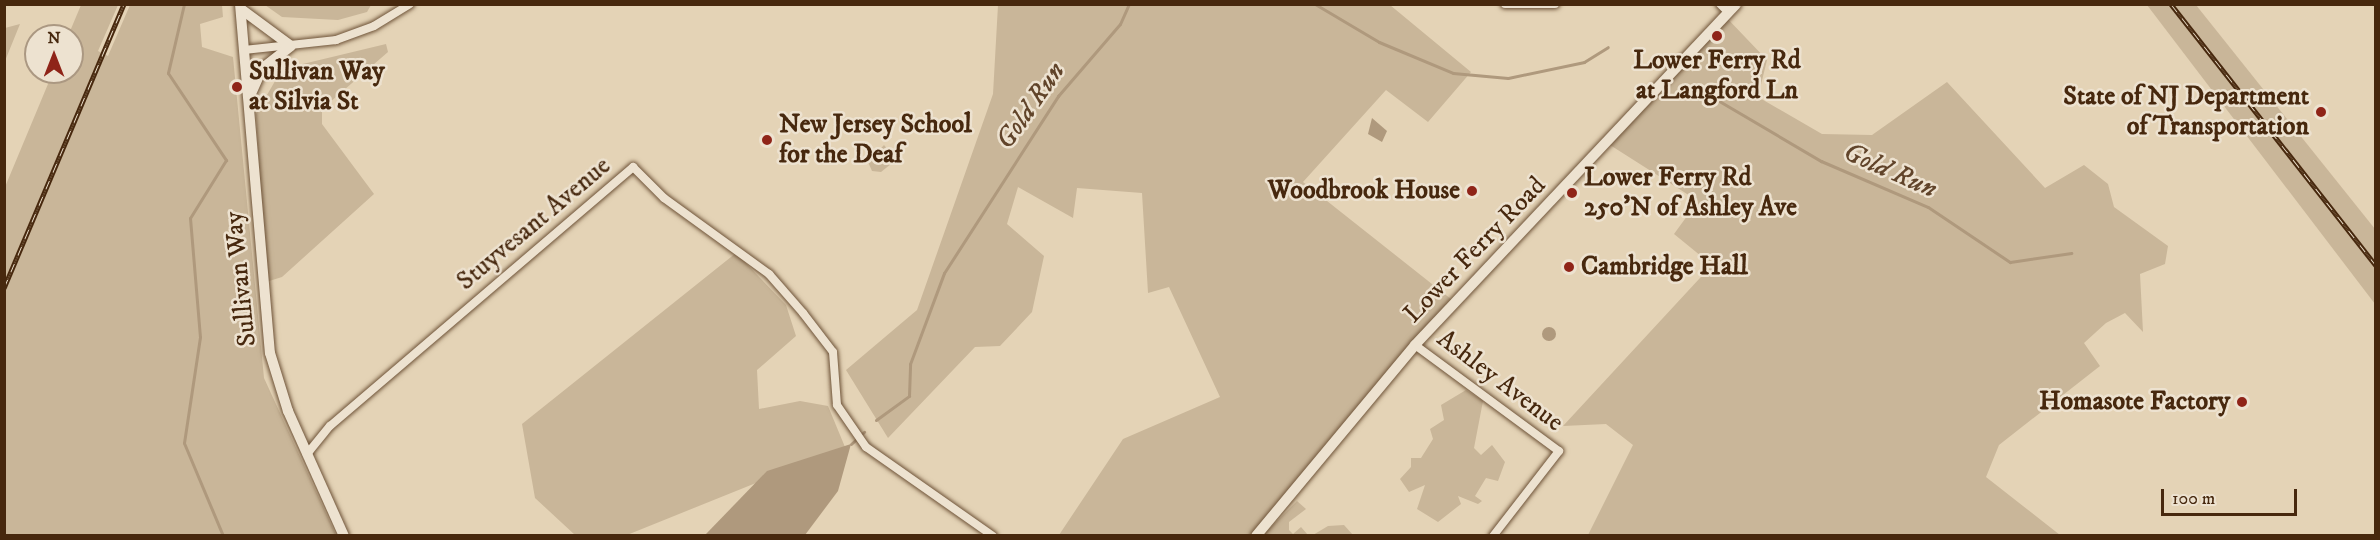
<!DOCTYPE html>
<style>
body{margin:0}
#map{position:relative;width:2380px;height:540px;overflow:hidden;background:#e4d3b6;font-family:"IM FELL DW Pica",serif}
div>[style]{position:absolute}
.green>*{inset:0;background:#c9b699}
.water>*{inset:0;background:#af997d}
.round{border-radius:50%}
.stream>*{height:3px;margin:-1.5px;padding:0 1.5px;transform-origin:1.5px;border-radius:1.5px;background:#af997d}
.roads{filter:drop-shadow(0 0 2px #6e5338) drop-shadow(0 0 2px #6e5338)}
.street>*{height:8px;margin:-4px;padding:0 4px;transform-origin:4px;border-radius:4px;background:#ede2d0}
.secondary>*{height:10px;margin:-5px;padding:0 5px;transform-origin:5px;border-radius:5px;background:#ede2d0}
.rail>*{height:5px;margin-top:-2.5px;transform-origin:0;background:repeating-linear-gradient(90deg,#ede2d0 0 9px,#47280e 0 18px);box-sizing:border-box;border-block:2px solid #47280e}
.dots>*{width:16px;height:16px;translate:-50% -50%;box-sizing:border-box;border:3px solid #ede2d0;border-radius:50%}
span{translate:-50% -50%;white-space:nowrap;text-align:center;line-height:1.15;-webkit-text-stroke:5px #ede2d0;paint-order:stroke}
.poi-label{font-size:26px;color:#47280e;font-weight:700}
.left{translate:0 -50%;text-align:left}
.right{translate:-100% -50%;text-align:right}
.street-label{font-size:26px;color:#47280e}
.water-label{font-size:27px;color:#61442a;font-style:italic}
.frame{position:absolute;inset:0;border:6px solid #47280e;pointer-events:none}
.north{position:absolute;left:24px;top:24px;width:60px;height:60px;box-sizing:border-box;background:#ede2d0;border:2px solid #ab9882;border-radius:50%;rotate:0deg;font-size:16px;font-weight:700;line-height:24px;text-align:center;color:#47280e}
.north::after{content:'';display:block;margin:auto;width:21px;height:27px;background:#8f2418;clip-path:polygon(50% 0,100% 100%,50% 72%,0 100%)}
.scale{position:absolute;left:2161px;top:489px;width:136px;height:27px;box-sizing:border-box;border:3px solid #47280e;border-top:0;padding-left:8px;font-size:18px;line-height:21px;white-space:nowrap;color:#47280e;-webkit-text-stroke:4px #ede2d0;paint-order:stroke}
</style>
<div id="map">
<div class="green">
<i style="clip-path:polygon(81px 5px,118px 5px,98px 51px,108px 56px,130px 5px,222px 5px,223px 17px,200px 24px,202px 47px,233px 57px,264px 378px,336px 535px,5px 535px,5px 187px,53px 72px,72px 72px,68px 36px)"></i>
<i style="clip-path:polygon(265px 5px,371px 5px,367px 12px,338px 20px,282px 17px)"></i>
<i style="clip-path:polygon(998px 5px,1390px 5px,1471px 72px,1428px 122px,1386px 90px,1303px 182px,1456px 303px,1254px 535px,1059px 535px,1123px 439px,1220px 397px,1169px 287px,1148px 293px,1142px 193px,1077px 188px,1073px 218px,1018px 187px,1007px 224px,1044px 256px,1032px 312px,1000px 346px,975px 347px,888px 438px,846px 370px,917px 310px,993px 94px)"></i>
<i style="clip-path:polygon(2147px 5px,2196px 5px,2375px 229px,2375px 304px)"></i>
<i style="clip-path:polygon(1724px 15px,1767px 60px,1758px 97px,1822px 134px,1872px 135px,1947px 82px,2045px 188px,2084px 165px,2108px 184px,2114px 207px,2168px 246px,2165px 264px,2140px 274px,2143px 332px,2125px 313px,2106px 323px,2084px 343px,2100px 366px,1999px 445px,1986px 477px,2060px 535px,1588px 535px,1633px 445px,1606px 424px,1563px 426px,1712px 265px,1674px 234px,1698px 201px,1610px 145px)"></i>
<i style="clip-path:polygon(20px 24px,5px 61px,5px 62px,5px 28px)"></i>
<i style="clip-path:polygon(386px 44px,388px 52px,322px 109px,322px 124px,374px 194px,282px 277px,266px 282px,256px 114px,282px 69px)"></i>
<i style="clip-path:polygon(884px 145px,896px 160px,881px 172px,872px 171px,868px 162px)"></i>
<i style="clip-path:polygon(736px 253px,786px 305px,796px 336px,757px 370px,759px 409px,800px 401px,828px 406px,845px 447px,627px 535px,575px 535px,535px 498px,522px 424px)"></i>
<i style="clip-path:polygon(1466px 390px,1483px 401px,1474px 448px,1481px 455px,1492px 445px,1505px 462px,1498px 481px,1486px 478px,1475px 496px,1482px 501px,1478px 504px,1458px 496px,1461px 504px,1438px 522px,1417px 509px,1425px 485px,1409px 492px,1400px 479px,1411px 467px,1411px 458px,1421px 458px,1433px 439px,1430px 429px,1444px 420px,1441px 405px)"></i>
<i style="clip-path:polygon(1297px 501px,1306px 509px,1289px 522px,1289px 530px,1293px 534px,1301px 527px,1308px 535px,1263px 535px)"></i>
<i style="clip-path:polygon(1344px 525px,1353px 535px,1313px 535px,1328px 526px)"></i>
</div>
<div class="water">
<i style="clip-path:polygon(1372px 118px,1387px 131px,1382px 142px,1368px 134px)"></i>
<i class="round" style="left:1542px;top:327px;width:14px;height:14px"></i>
<i style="clip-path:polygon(851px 444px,838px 491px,805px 535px,705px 535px,767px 471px)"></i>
</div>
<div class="stream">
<i style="left:184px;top:4px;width:71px;rotate:103.1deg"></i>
<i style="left:168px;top:73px;width:105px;rotate:56.3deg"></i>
<i style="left:226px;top:160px;width:68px;rotate:121.8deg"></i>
<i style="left:190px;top:218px;width:119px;rotate:85.2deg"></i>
<i style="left:200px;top:337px;width:107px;rotate:98.6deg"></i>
<i style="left:184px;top:443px;width:101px;rotate:67.2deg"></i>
<i style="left:1315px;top:4px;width:74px;rotate:30.7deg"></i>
<i style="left:1379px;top:42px;width:80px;rotate:22.7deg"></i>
<i style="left:1453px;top:73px;width:55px;rotate:5.2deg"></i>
<i style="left:1508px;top:78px;width:78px;rotate:-11.9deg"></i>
<i style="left:1584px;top:62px;width:28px;rotate:-32deg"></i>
<i style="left:1697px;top:88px;width:144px;rotate:30.5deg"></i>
<i style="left:1821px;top:161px;width:116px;rotate:23.3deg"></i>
<i style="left:1928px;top:207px;width:99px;rotate:33.9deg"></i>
<i style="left:2010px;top:262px;width:62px;rotate:-8.4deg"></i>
<i style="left:876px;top:420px;width:41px;rotate:-36deg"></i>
<i style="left:909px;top:396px;width:32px;rotate:-88deg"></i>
<i style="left:910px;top:364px;width:97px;rotate:-69.5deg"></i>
<i style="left:944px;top:273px;width:211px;rotate:-57.2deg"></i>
<i style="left:1058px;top:96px;width:95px;rotate:-49.3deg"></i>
<i style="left:1120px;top:24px;width:22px;rotate:-66deg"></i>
<i style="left:851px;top:444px;width:18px;rotate:-43deg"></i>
</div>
<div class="roads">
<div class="street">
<i style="left:1505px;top:4px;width:50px"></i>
<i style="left:1720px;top:4px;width:11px;rotate:45deg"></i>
<i style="left:244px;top:50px;width:93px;rotate:-6.2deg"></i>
<i style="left:336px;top:40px;width:40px;rotate:-20.2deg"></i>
<i style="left:374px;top:26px;width:42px;rotate:-31.4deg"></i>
<i style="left:1415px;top:345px;width:179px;rotate:36.4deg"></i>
<i style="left:1559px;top:451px;width:108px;rotate:127.8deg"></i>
<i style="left:307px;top:454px;width:36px;rotate:-51deg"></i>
<i style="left:330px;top:426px;width:399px;rotate:-40.5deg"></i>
<i style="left:633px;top:167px;width:44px;rotate:45deg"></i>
<i style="left:664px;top:198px;width:130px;rotate:35.9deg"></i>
<i style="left:769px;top:274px;width:52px;rotate:48.9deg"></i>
<i style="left:803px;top:313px;width:49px;rotate:52.4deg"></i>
<i style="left:833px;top:352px;width:53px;rotate:85.7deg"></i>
<i style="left:837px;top:405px;width:51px;rotate:55.4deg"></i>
<i style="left:866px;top:447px;width:155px;rotate:35deg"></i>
</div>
<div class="secondary">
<i style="left:240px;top:4px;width:350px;rotate:85.1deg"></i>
<i style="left:270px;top:353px;width:61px;rotate:72.8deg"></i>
<i style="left:288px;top:411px;width:137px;rotate:65.9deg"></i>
<i style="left:241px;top:9px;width:62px;rotate:36.5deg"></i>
<i style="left:291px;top:46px;width:37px;rotate:142deg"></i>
<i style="left:262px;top:69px;width:30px;rotate:114deg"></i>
<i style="left:1256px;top:536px;width:249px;rotate:-50.2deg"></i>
<i style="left:1415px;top:345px;width:468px;rotate:-46.7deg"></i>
</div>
</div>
<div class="rail">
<i style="left:2171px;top:4px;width:332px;rotate:51.9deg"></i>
<i style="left:4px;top:288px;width:308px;rotate:-67.1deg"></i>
</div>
<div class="dots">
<i style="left:1717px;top:36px;background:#8f2418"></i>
<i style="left:237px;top:87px;background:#8f2418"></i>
<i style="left:2321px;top:112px;background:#8f2418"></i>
<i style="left:767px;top:140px;background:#8f2418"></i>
<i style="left:1472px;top:191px;background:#8f2418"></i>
<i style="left:1572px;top:193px;background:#8f2418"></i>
<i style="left:1569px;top:267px;background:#8f2418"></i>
<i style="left:2242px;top:402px;background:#8f2418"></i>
</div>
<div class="poi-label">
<span style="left:1717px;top:76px">Lower Ferry Rd<br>at Langford Ln</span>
<span class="left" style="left:249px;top:87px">Sullivan Way<br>at Silvia St</span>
<span class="right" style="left:2309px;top:112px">State of NJ Department<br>of Transportation</span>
<span class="left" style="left:779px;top:140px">New Jersey School<br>for the Deaf</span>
<span class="left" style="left:1584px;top:193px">Lower Ferry Rd<br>250'N of Ashley Ave</span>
<span class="right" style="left:1460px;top:191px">Woodbrook House</span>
<span class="left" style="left:1581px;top:267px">Cambridge Hall</span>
<span class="right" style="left:2230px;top:402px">Homasote Factory</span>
</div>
<div class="street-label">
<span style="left:534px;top:224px;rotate:-40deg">Stuyvesant Avenue</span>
<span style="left:1475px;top:250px;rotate:-46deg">Lower Ferry Road</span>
<span style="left:241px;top:279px;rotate:-96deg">Sullivan Way</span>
<span style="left:1500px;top:381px;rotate:37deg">Ashley Avenue</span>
</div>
<div class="water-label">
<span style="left:1031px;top:106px;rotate:-55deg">Gold Run</span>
<span style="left:1890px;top:171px;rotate:24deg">Gold Run</span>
</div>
<div class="frame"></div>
<div class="north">N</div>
<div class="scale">100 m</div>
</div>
